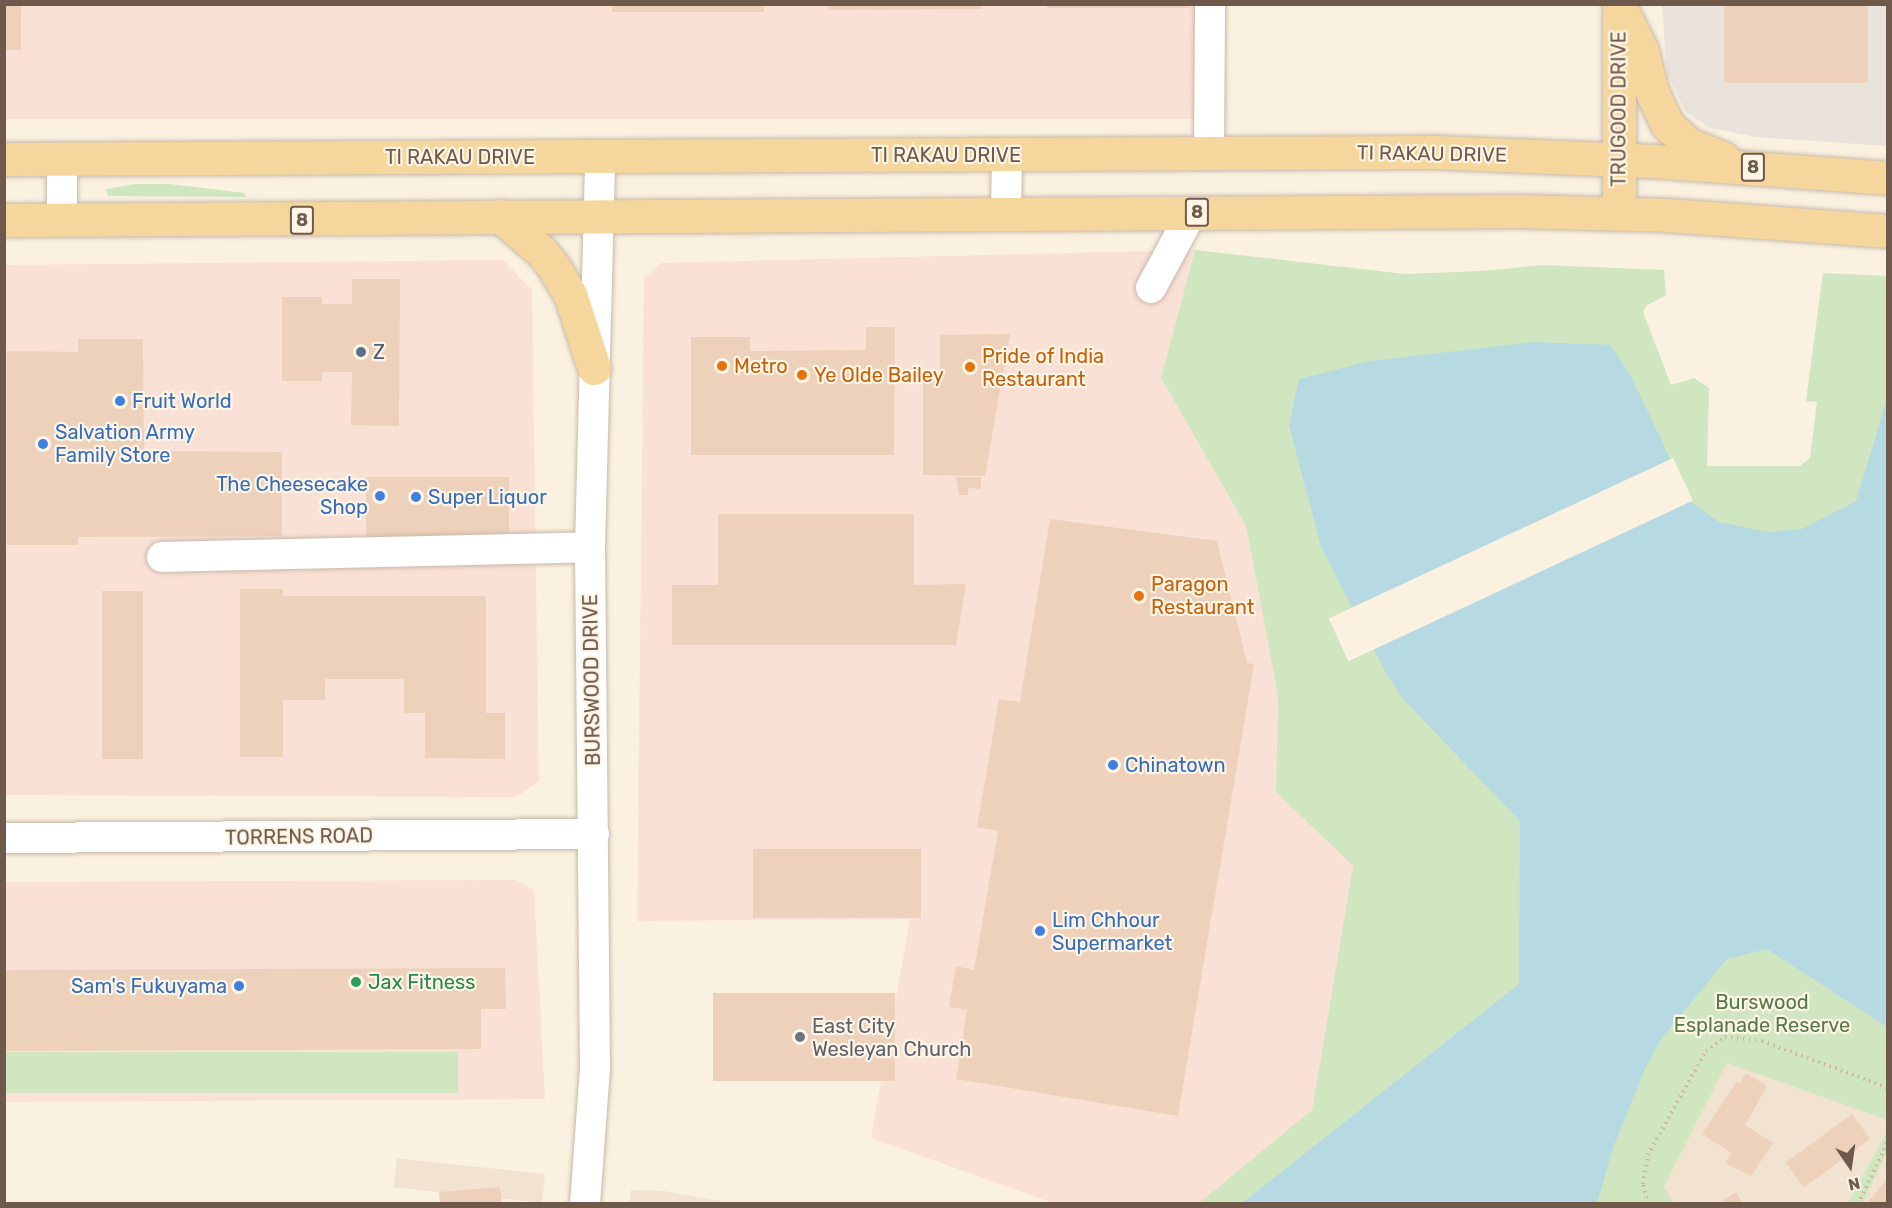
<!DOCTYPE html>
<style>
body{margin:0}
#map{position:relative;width:1892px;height:1208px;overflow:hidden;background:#faf1e1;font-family:Rubik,sans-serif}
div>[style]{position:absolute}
.residential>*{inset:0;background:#f1e3d0;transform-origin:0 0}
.commercial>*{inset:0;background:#fae1d5;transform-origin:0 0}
.industrial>*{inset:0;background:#e9e3dc}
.green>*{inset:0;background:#cfe6c1;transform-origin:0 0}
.water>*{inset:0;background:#b7dae2}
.pier>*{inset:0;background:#faf1e1;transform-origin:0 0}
.building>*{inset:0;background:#edd1bb;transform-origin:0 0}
.path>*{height:4px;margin-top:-2px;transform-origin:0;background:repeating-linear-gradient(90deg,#d2b49e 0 1.5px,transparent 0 6px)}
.roads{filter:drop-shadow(0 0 2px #c9b9a9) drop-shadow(0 0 2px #c9b9a9)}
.minor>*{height:30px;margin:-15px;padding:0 15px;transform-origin:15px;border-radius:15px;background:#fff}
.major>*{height:33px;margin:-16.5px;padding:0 16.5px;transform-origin:16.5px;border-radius:16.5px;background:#f5d79d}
.dots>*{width:16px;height:16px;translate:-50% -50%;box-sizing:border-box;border:3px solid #fef5e6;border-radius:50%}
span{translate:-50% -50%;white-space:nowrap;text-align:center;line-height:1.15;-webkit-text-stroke:4.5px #fef5e6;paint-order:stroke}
.shield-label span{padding:2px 4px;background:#fef5e6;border:2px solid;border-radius:4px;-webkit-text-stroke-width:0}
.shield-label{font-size:18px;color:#6f594a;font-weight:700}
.street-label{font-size:20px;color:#6f594a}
.service-label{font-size:20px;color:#4e5e75}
.left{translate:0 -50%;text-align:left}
.food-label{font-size:20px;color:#c56008}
.shop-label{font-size:20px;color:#366cbe}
.right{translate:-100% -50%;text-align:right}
.leisure-label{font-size:20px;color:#27864d}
.park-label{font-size:20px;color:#547a46}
.worship-label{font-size:20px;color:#5b616d}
.frame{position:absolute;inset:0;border:6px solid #6f594a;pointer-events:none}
.north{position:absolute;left:1820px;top:1136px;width:60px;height:60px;-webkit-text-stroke:4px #fef5e6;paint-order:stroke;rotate:167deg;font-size:16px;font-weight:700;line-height:24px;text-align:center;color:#6f594a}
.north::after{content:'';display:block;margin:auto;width:21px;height:27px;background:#6f594a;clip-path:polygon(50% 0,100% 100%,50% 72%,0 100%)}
</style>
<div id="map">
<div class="residential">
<i style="clip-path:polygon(1727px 1063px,1887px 1120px,1887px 1131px,1848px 1203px,1674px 1203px,1664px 1187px)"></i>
<i style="clip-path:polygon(1887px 1153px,1887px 1203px,1863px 1203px)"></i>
<i style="left:545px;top:1174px;width:29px;height:149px;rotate:96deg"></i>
<i style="clip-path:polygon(631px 1190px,664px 1191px,729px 1203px,629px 1203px)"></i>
</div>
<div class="commercial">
<i style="left:4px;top:5px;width:1221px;height:114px"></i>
<i style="clip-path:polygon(1195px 250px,1161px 378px,1246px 526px,1278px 696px,1276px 792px,1353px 866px,1312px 1110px,1204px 1202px,1053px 1203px,871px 1138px,910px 919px,637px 921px,644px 278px,661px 263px)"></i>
<i style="clip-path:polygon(503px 260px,532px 290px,539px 781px,516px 797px,5px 795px,4px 265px)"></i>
<i style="clip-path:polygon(516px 880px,534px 890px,545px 1099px,5px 1102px,4px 882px)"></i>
</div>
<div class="industrial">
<i style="clip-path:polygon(1662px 5px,1887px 5px,1887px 146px,1756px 137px,1710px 128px,1686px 112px,1667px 73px)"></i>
</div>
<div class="green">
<i style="clip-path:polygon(136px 184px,169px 184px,245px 193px,245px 197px,108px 196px,106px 189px)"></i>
<i style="clip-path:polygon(1195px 250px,1405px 274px,1481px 271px,1543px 265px,1664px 270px,1666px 295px,1646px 306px,1643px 312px,1671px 385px,1694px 378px,1709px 388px,1707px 466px,1800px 466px,1810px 458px,1817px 402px,1806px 401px,1823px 273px,1887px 276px,1887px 1120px,1727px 1063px,1664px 1187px,1674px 1203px,1199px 1203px,1312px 1110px,1353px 866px,1276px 792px,1278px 696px,1246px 526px,1161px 378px)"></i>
<i style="left:458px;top:1052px;width:41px;height:453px;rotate:90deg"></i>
<i style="clip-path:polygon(1887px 1131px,1887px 1153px,1863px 1203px,1848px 1203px)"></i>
</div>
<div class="water">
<i style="clip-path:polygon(1534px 342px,1610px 345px,1632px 378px,1690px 501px,1719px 522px,1768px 532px,1802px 529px,1856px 501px,1887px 399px,1887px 1027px,1767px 949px,1727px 959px,1662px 1038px,1647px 1064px,1614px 1145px,1597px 1203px,1241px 1204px,1519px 984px,1520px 821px,1403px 699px,1385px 671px,1321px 547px,1289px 425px,1299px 379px,1370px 361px)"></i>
</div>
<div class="pier">
<i style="left:1673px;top:458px;width:47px;height:380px;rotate:65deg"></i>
</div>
<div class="building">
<i style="left:4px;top:4px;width:17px;height:46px"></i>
<i style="left:612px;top:4px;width:152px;height:8px"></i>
<i style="clip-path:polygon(829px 4px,981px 4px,981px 9px,829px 10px)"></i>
<i style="left:1047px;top:4px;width:143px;height:4px"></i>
<i style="left:1724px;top:4px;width:144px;height:79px"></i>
<i style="clip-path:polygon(352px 279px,400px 279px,399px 426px,351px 425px,352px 372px,322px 372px,322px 381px,282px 381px,282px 297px,322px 297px,322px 304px,352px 304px)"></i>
<i style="clip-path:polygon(866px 327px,895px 327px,894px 455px,691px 455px,691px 337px,750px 337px,750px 351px,866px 350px)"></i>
<i style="clip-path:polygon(1010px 334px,985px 476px,923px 475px,923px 376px,940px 376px,940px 335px)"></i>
<i style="clip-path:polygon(78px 339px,143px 339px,144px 451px,282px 452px,282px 536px,78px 537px,78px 545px,7px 545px,7px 351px,78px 352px)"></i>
<i style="left:366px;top:477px;width:143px;height:63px"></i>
<i style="clip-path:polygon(956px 477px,981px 477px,981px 489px,968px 488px,968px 495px,959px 495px)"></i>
<i style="clip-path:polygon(718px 514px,914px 514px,914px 585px,966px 584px,956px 645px,672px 645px,672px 585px,718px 585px)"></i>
<i style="clip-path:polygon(1050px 519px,1217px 541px,1247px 663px,1254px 664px,1178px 1116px,956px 1079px,967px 1010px,949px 1007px,956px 966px,974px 970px,998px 831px,977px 827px,999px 699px,1020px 702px)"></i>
<i style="clip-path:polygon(240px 589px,283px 589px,283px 596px,486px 596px,486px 713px,505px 713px,505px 759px,425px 758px,425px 713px,404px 713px,404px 679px,325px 679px,325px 700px,283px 700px,283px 757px,240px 757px)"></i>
<i style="left:102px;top:591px;width:41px;height:168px"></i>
<i style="left:753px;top:849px;width:168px;height:69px"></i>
<i style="clip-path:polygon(505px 968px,506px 1009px,481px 1009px,481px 1049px,4px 1051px,4px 970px)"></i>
<i style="left:713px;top:993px;width:182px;height:88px"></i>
<i style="clip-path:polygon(1746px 1073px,1767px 1086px,1745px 1125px,1773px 1143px,1751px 1176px,1725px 1163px,1732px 1153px,1702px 1134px,1737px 1081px,1740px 1083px)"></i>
<i style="left:1852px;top:1114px;width:31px;height:82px;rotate:54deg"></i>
<i style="clip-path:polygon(1888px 1177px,1888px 1204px,1872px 1204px,1869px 1201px)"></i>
<i style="clip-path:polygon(500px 1187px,502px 1204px,440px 1204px,439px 1192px)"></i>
<i style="clip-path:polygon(1736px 1192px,1743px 1204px,1718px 1204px)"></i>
</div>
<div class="path">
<i style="left:1648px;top:1204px;width:21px;rotate:-104deg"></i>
<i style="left:1643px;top:1184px;width:29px;rotate:-80deg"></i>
<i style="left:1648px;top:1155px;width:119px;rotate:-60.9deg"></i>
<i style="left:1706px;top:1051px;width:24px;rotate:-36deg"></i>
<i style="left:1725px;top:1037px;width:37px;rotate:6deg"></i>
<i style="left:1762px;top:1041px;width:134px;rotate:20.5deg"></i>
<i style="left:1858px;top:1204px;width:70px;rotate:-64.5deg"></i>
</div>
<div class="roads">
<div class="minor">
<i style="left:1209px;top:153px;width:149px;rotate:-89.6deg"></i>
<i style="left:62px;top:159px;width:61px;rotate:90deg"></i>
<i style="left:1006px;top:214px;width:59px;rotate:-89deg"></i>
<i style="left:1151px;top:288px;width:86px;rotate:-61.7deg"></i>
<i style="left:162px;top:557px;width:428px;rotate:-1.3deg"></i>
<i style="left:4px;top:838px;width:590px;rotate:-0.39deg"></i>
<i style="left:585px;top:1204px;width:136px;rotate:-85.8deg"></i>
<i style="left:595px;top:1068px;width:521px;rotate:-90.55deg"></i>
<i style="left:590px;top:547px;width:390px;rotate:-88.5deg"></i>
</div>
<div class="major">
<i style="left:1619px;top:5px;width:51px;rotate:63.4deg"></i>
<i style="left:1642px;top:51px;width:42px;rotate:76.3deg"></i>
<i style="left:1652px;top:92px;width:35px;rotate:65deg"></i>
<i style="left:1667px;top:124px;width:29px;rotate:44deg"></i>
<i style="left:1688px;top:144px;width:38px;rotate:22deg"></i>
<i style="left:4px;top:159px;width:1432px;rotate:-0.28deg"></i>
<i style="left:1436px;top:152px;width:216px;rotate:2.4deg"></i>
<i style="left:1652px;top:161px;width:237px;rotate:4.1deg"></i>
<i style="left:1619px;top:213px;width:199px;rotate:-90deg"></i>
<i style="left:500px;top:216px;width:55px;rotate:40.6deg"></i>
<i style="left:542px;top:252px;width:18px;rotate:52deg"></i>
<i style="left:553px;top:266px;width:33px;rotate:59deg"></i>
<i style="left:570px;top:294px;width:78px;rotate:72deg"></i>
<i style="left:4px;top:220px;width:1514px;rotate:-0.34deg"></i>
<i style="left:1518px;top:211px;width:148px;rotate:1.5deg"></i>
<i style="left:1666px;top:215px;width:223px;rotate:4.1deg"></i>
</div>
</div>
<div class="dots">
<i style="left:361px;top:352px;background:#5c6f8a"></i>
<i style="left:722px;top:366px;background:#e8710a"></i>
<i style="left:970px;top:367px;background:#e8710a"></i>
<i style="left:802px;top:375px;background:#e8710a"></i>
<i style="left:120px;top:401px;background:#3f7fe0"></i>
<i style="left:43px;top:444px;background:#3f7fe0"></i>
<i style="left:380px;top:496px;background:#3f7fe0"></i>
<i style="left:416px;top:497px;background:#3f7fe0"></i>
<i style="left:1139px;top:596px;background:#e8710a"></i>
<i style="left:1113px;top:765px;background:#3f7fe0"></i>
<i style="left:1040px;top:931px;background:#3f7fe0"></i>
<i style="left:356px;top:982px;background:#2e9e5b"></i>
<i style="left:239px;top:986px;background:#3f7fe0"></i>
<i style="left:800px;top:1037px;background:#6b7280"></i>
</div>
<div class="shield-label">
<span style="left:1753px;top:167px">8</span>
<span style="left:1197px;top:212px">8</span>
<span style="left:302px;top:220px">8</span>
</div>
<div class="street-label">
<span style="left:1619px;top:109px;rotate:-90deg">TRUGOOD DRIVE</span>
<span style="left:1432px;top:154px;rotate:1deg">TI RAKAU DRIVE</span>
<span style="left:946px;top:155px">TI RAKAU DRIVE</span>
<span style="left:460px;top:157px">TI RAKAU DRIVE</span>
<span style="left:592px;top:680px;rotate:-91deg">BURSWOOD DRIVE</span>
<span style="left:299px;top:837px;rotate:-1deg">TORRENS ROAD</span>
</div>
<div class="service-label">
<span class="left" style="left:373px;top:352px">Z</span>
</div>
<div class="food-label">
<span class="left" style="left:982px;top:368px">Pride of India<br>Restaurant</span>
<span class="left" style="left:734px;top:366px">Metro</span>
<span class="left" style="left:814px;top:375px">Ye Olde Bailey</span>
<span class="left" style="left:1151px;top:596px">Paragon<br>Restaurant</span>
</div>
<div class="shop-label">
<span class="left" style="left:132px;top:401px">Fruit World</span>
<span class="left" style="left:55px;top:444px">Salvation Army<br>Family Store</span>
<span class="right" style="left:368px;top:496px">The Cheesecake<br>Shop</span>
<span class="left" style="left:428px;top:497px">Super Liquor</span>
<span class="left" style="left:1125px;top:765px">Chinatown</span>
<span class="left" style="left:1052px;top:932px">Lim Chhour<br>Supermarket</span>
<span class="right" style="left:227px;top:986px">Sam's Fukuyama</span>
</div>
<div class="leisure-label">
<span class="left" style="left:368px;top:982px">Jax Fitness</span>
</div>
<div class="park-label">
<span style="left:1762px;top:1014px">Burswood<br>Esplanade Reserve</span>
</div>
<div class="worship-label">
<span class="left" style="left:812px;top:1038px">East City<br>Wesleyan Church</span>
</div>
<div class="frame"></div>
<div class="north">N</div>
</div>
